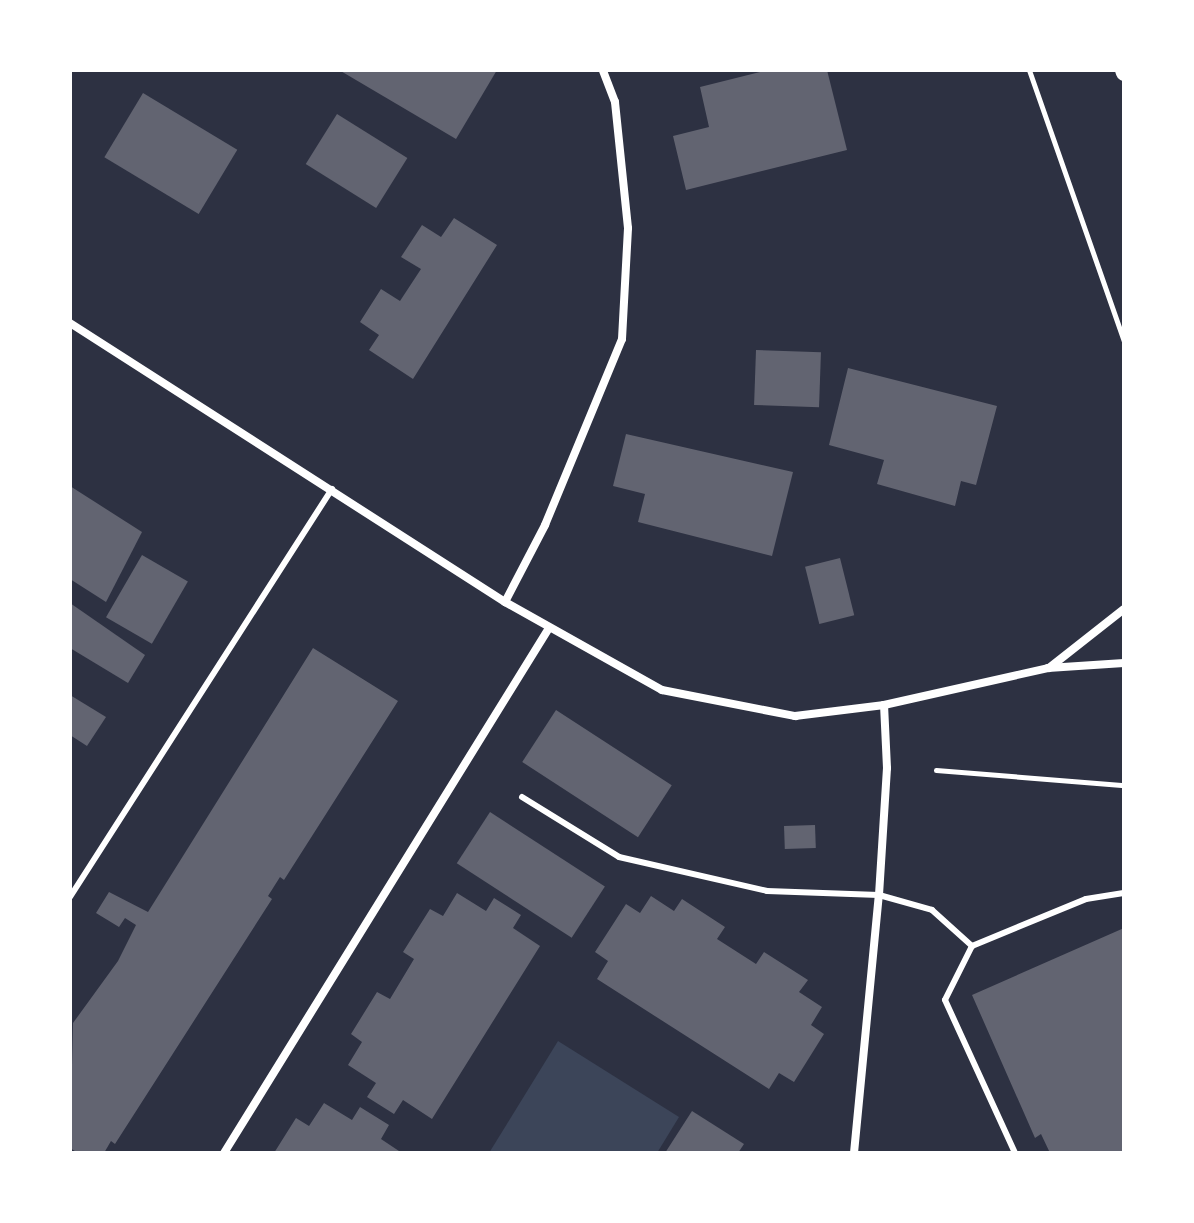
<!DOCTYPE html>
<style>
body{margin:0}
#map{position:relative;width:1194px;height:1223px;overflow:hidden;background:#2d3142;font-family:Figtree,sans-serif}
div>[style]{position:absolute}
.green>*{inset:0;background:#3c4559}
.building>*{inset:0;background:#626471;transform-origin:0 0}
.path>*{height:5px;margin:-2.5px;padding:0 2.5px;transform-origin:2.5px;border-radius:2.5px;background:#fff}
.service>*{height:6px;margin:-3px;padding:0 3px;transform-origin:3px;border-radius:3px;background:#fff}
.minor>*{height:8px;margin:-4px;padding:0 4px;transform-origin:4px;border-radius:4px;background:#fff}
.secondary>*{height:16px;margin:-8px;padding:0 8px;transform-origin:8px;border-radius:8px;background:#fff}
span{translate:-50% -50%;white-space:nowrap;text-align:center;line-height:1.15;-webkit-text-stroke:8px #fff;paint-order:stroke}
.frame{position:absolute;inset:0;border:72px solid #fff;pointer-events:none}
</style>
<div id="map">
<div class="green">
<i style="clip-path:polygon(558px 1041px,679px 1117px,657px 1153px,489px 1153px)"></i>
</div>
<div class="building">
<i style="clip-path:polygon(339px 70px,497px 70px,456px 139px)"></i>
<i style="clip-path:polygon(768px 70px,827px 70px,847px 150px,686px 190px,673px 136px,709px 127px,700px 87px)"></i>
<i style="left:143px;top:93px;width:110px;height:75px;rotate:31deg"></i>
<i style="left:337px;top:114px;width:83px;height:59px;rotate:32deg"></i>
<i style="clip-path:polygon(454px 218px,497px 245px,413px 379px,369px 350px,379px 335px,360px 322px,381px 289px,400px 301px,421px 269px,401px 257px,422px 225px,441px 237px)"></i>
<i style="left:756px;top:350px;width:65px;height:55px;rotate:2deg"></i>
<i style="clip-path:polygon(848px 368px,997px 406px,976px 485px,961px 481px,955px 506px,877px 484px,884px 460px,829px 445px)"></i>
<i style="clip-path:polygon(626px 434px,793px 472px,772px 556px,638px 522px,645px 494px,613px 486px)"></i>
<i style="clip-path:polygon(70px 486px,142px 532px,106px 602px,70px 579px)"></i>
<i style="left:142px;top:555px;width:53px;height:72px;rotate:30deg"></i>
<i style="left:840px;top:558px;width:59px;height:36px;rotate:76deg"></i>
<i style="clip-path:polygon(70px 603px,145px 655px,128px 683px,70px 648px)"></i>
<i style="clip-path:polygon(313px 648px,398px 701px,284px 880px,280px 877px,268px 896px,272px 899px,115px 1144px,111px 1141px,104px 1153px,78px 1153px,70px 1148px,73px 1023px,118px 961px,136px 925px,125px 918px,119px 927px,96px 913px,109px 892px,148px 912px)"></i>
<i style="clip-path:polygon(70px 695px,106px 717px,87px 746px,70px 735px)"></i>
<i style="left:556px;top:710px;width:138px;height:62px;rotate:33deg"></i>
<i style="left:490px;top:812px;width:137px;height:61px;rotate:33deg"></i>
<i style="left:815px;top:825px;width:23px;height:31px;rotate:88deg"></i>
<i style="clip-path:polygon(457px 893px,486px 911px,494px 898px,521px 915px,513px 928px,540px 946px,432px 1119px,403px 1100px,394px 1114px,367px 1097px,376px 1083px,348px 1065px,362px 1042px,351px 1034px,377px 992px,390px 999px,414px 959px,403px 952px,430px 909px,443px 916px)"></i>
<i style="clip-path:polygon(651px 896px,674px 911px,682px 899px,725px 927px,717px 939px,756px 964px,764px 952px,808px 980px,799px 992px,822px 1007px,811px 1025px,824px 1034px,794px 1082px,779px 1073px,769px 1089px,597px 979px,608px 961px,595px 952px,626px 904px,640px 913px)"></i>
<i style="clip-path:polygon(1124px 928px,1124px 1153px,1050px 1153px,1041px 1134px,1035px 1138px,972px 995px)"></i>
<i style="clip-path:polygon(324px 1103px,352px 1120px,360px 1107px,389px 1125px,381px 1139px,402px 1153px,274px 1153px,296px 1118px,309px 1126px)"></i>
<i style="clip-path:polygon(692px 1111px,744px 1144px,738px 1153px,665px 1153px)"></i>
</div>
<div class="path">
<i style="left:1029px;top:70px;width:288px;rotate:70.7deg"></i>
<i style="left:936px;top:770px;width:189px;rotate:4.6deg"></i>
</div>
<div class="service">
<i style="left:522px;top:797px;width:114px;rotate:31.7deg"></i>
<i style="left:619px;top:857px;width:152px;rotate:12.9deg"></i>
<i style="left:767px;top:891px;width:112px;rotate:2deg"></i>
<i style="left:879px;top:895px;width:55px;rotate:15.8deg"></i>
<i style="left:932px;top:910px;width:54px;rotate:42deg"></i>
<i style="left:972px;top:946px;width:123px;rotate:-22.4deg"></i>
<i style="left:1086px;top:899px;width:38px;rotate:-9deg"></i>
<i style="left:70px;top:897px;width:485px;rotate:-57.3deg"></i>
<i style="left:972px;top:946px;width:60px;rotate:116.6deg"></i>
<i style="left:945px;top:1000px;width:168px;rotate:65.4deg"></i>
</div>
<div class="minor">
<i style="left:70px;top:323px;width:517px;rotate:32.68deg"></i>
<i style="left:505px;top:602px;width:180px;rotate:29.3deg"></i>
<i style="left:662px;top:690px;width:136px;rotate:11.1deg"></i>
<i style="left:795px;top:716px;width:90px;rotate:-7deg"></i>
<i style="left:884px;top:705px;width:168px;rotate:-12.7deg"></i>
<i style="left:1048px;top:668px;width:76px;rotate:-3.8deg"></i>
<i style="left:505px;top:602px;width:87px;rotate:-62.5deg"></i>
<i style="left:545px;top:525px;width:201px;rotate:-67.5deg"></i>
<i style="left:622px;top:339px;width:111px;rotate:-86.9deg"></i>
<i style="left:628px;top:228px;width:127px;rotate:-95.9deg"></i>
<i style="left:615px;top:102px;width:34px;rotate:-111deg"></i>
<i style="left:1049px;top:668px;width:95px;rotate:-38.2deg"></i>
<i style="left:224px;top:1153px;width:617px;rotate:-58.24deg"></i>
<i style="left:854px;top:1153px;width:259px;rotate:-84.5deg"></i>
<i style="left:879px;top:895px;width:127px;rotate:-86.4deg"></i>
<i style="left:887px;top:768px;width:63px;rotate:-92.7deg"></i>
</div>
<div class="secondary">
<i style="left:1123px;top:70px;width:3px;rotate:72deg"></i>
</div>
<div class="frame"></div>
</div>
